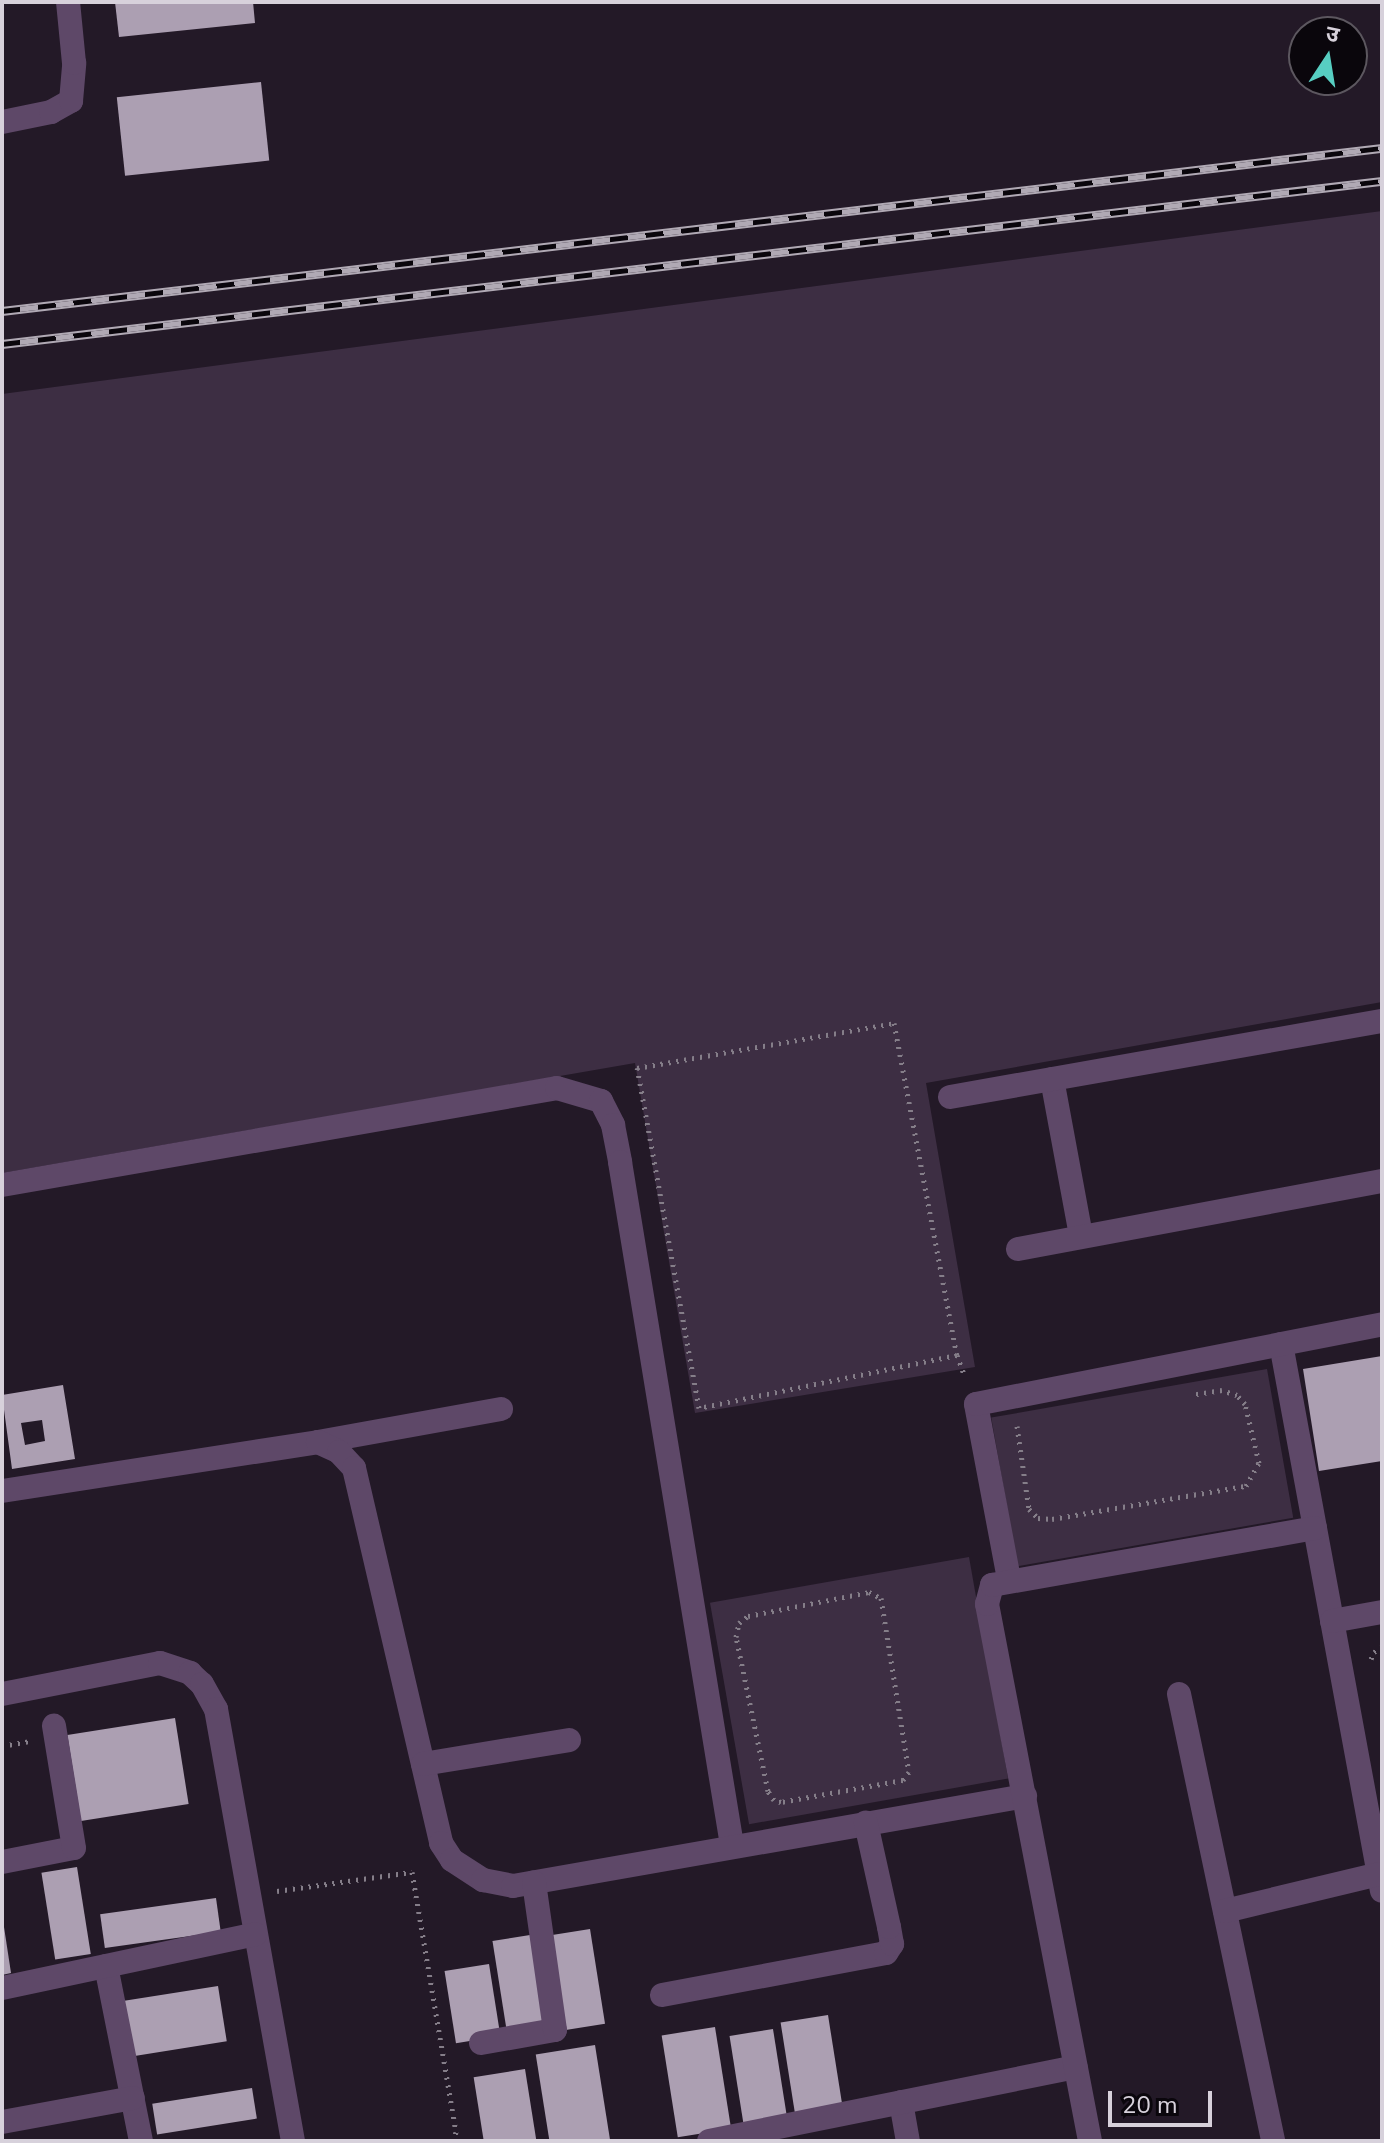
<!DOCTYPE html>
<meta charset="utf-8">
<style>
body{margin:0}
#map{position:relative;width:1384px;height:2143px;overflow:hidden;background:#231927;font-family:"Nunito Sans","Noto Sans Devanagari",sans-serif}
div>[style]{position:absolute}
.green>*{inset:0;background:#3d2e43;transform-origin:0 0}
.building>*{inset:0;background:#ac9fb2;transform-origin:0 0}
.path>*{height:5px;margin-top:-2.5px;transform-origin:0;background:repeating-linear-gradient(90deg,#857e89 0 2px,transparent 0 8px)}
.minor>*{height:24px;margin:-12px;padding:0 12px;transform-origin:12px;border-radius:12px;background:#5e4868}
.rail>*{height:9px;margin-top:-4.5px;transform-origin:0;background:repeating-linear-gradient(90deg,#0a060c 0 18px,#b0a9b4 0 36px);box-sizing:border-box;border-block:2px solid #b0a9b4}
span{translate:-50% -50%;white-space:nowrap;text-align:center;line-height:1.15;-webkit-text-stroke:8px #0a060c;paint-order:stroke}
.frame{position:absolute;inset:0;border:4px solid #d7d1db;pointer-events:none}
.north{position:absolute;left:1288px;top:16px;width:80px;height:80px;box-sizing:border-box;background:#0a060c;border:2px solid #5c575f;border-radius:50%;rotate:12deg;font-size:22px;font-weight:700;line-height:32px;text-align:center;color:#d7d1db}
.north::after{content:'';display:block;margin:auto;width:28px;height:36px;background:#57cec2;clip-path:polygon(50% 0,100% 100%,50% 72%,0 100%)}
.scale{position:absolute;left:1108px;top:2091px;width:104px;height:36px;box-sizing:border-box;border:4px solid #d7d1db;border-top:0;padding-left:10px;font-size:24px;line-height:28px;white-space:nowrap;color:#d7d1db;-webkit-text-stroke:6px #0a060c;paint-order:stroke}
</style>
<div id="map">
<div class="green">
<i style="clip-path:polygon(1382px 211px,1382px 1002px,926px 1083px,975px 1367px,695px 1413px,635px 1063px,2px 1173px,2px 394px)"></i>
<i style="left:1267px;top:1369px;width:151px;height:280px;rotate:80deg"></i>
<i style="left:969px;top:1557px;width:225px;height:263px;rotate:80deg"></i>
</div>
<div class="building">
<i style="clip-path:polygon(115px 2px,253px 2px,255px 23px,119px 37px)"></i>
<i style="left:261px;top:82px;width:79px;height:145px;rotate:84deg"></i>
<i style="clip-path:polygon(1382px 1356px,1382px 1461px,1319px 1471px,1303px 1369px)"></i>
<i style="clip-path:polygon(evenodd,63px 1385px,75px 1459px,12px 1469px,2px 1395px,63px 1385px,42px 1420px,45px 1441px,25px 1445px,21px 1423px,42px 1420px)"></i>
<i style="left:175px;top:1718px;width:87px;height:109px;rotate:81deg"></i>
<i style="left:77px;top:1867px;width:88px;height:36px;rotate:81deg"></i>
<i style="left:216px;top:1898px;width:34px;height:117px;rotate:82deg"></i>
<i style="clip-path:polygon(4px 1927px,11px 1973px,2px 1975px,2px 1928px)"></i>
<i style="left:590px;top:1929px;width:96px;height:43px;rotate:81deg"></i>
<i style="left:530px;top:1935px;width:89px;height:38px;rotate:81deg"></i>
<i style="left:489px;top:1964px;width:73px;height:45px;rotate:81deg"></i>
<i style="left:218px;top:1986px;width:56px;height:98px;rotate:81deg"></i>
<i style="left:828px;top:2015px;width:92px;height:48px;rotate:81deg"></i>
<i style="left:715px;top:2027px;width:103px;height:54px;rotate:81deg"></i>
<i style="left:773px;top:2029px;width:92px;height:44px;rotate:81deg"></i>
<i style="left:595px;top:2045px;width:97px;height:60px;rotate:81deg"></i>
<i style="left:525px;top:2069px;width:73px;height:52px;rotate:81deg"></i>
<i style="left:252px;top:2088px;width:31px;height:101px;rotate:81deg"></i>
</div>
<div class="path">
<i style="left:957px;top:1355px;width:263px;rotate:168.4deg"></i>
<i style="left:699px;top:1408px;width:346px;rotate:-100.3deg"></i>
<i style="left:637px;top:1068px;width:261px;rotate:-9.9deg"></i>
<i style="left:894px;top:1023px;width:338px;rotate:79.3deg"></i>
<i style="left:957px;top:1355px;width:23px;rotate:70deg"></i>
<i style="left:1017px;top:1426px;width:84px;rotate:81.8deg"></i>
<i style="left:1029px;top:1509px;width:13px;rotate:45deg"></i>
<i style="left:1038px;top:1518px;width:14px;rotate:4deg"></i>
<i style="left:1052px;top:1519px;width:197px;rotate:-9.7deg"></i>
<i style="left:1246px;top:1486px;width:26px;rotate:-61deg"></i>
<i style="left:1259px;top:1463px;width:61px;rotate:-103.3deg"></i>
<i style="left:1245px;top:1404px;width:12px;rotate:-132deg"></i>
<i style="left:1237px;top:1395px;width:16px;rotate:-162deg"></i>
<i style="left:1222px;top:1390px;width:31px;rotate:171deg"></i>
<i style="left:869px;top:1592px;width:13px;rotate:27deg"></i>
<i style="left:881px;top:1598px;width:176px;rotate:80.9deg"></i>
<i style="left:909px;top:1772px;width:10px;rotate:127deg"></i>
<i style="left:903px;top:1780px;width:124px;rotate:169.8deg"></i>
<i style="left:781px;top:1802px;width:7px;rotate:-164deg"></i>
<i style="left:774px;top:1800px;width:11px;rotate:-124deg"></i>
<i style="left:768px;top:1791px;width:157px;rotate:-101.7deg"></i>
<i style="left:736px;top:1637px;width:14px;rotate:-78deg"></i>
<i style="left:739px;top:1623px;width:11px;rotate:-38deg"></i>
<i style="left:748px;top:1616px;width:123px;rotate:-11.2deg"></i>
<i style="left:1371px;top:1659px;width:8px;rotate:-67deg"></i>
<i style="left:1374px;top:1652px;width:9px;rotate:-32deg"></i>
<i style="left:2px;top:1746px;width:28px;rotate:-10deg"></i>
<i style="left:277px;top:1891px;width:136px;rotate:-8deg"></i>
<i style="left:412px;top:1872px;width:264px;rotate:80.4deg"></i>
<i style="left:456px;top:2132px;width:9px;rotate:108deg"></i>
</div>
<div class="minor">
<i style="left:2px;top:122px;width:50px;rotate:-11.5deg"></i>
<i style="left:51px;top:112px;width:23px;rotate:-29deg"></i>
<i style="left:71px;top:101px;width:38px;rotate:-85deg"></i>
<i style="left:74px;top:63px;width:61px;rotate:-95.6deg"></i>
<i style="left:1052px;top:1079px;width:160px;rotate:79.5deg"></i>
<i style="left:950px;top:1097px;width:439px;rotate:-10deg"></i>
<i style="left:2px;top:1185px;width:563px;rotate:-9.91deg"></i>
<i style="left:557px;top:1088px;width:46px;rotate:16.5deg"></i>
<i style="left:601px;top:1101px;width:27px;rotate:63deg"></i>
<i style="left:613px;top:1125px;width:38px;rotate:79deg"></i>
<i style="left:620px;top:1162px;width:692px;rotate:80.69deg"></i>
<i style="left:1018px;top:1249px;width:370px;rotate:-10.6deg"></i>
<i style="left:1281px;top:1344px;width:556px;rotate:79.54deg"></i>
<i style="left:318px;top:1442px;width:186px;rotate:-10.2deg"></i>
<i style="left:2px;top:1491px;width:320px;rotate:-8.8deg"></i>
<i style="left:318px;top:1442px;width:23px;rotate:25deg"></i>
<i style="left:339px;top:1452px;width:22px;rotate:47deg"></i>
<i style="left:354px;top:1468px;width:385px;rotate:76.9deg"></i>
<i style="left:441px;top:1843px;width:20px;rotate:57deg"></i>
<i style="left:452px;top:1860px;width:37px;rotate:33deg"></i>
<i style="left:483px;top:1880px;width:31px;rotate:11deg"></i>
<i style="left:513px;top:1886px;width:520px;rotate:-9.97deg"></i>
<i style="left:1009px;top:1579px;width:178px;rotate:-100.7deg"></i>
<i style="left:976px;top:1404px;width:414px;rotate:-11.1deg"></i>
<i style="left:1332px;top:1621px;width:51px;rotate:-10.2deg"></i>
<i style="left:2px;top:1694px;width:161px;rotate:-11.1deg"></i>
<i style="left:160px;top:1663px;width:32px;rotate:18deg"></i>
<i style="left:190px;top:1673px;width:16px;rotate:43deg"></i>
<i style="left:202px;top:1684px;width:29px;rotate:61deg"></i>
<i style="left:216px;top:1709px;width:439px;rotate:79.9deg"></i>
<i style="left:1179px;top:1694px;width:457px;rotate:78.1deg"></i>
<i style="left:423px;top:1764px;width:148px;rotate:-9.3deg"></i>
<i style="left:2px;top:1862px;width:73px;rotate:-11deg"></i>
<i style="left:74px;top:1848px;width:124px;rotate:-99.3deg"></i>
<i style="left:1225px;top:1911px;width:158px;rotate:-13.5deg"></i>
<i style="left:106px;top:1966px;width:178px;rotate:78.7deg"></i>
<i style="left:2px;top:1988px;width:259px;rotate:-12deg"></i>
<i style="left:662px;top:1995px;width:228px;rotate:-10.6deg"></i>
<i style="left:886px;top:1953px;width:11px;rotate:-56deg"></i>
<i style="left:892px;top:1944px;width:17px;rotate:-100deg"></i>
<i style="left:889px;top:1927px;width:107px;rotate:-102.5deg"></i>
<i style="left:481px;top:2043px;width:75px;rotate:-10deg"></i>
<i style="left:555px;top:2030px;width:149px;rotate:-98.1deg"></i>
<i style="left:901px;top:2102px;width:40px;rotate:80deg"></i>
<i style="left:2px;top:2122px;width:133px;rotate:-10.4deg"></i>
<i style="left:709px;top:2141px;width:374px;rotate:-11.4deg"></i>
<i style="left:1090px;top:2141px;width:547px;rotate:-100.86deg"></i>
<i style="left:987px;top:1604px;width:20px;rotate:-75deg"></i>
<i style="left:992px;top:1585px;width:328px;rotate:-10deg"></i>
</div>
<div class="rail">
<i style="left:2px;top:311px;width:1390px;rotate:-6.74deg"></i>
<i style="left:2px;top:344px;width:1390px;rotate:-6.74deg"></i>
</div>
<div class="frame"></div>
<div class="north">उ</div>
<div class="scale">20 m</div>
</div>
